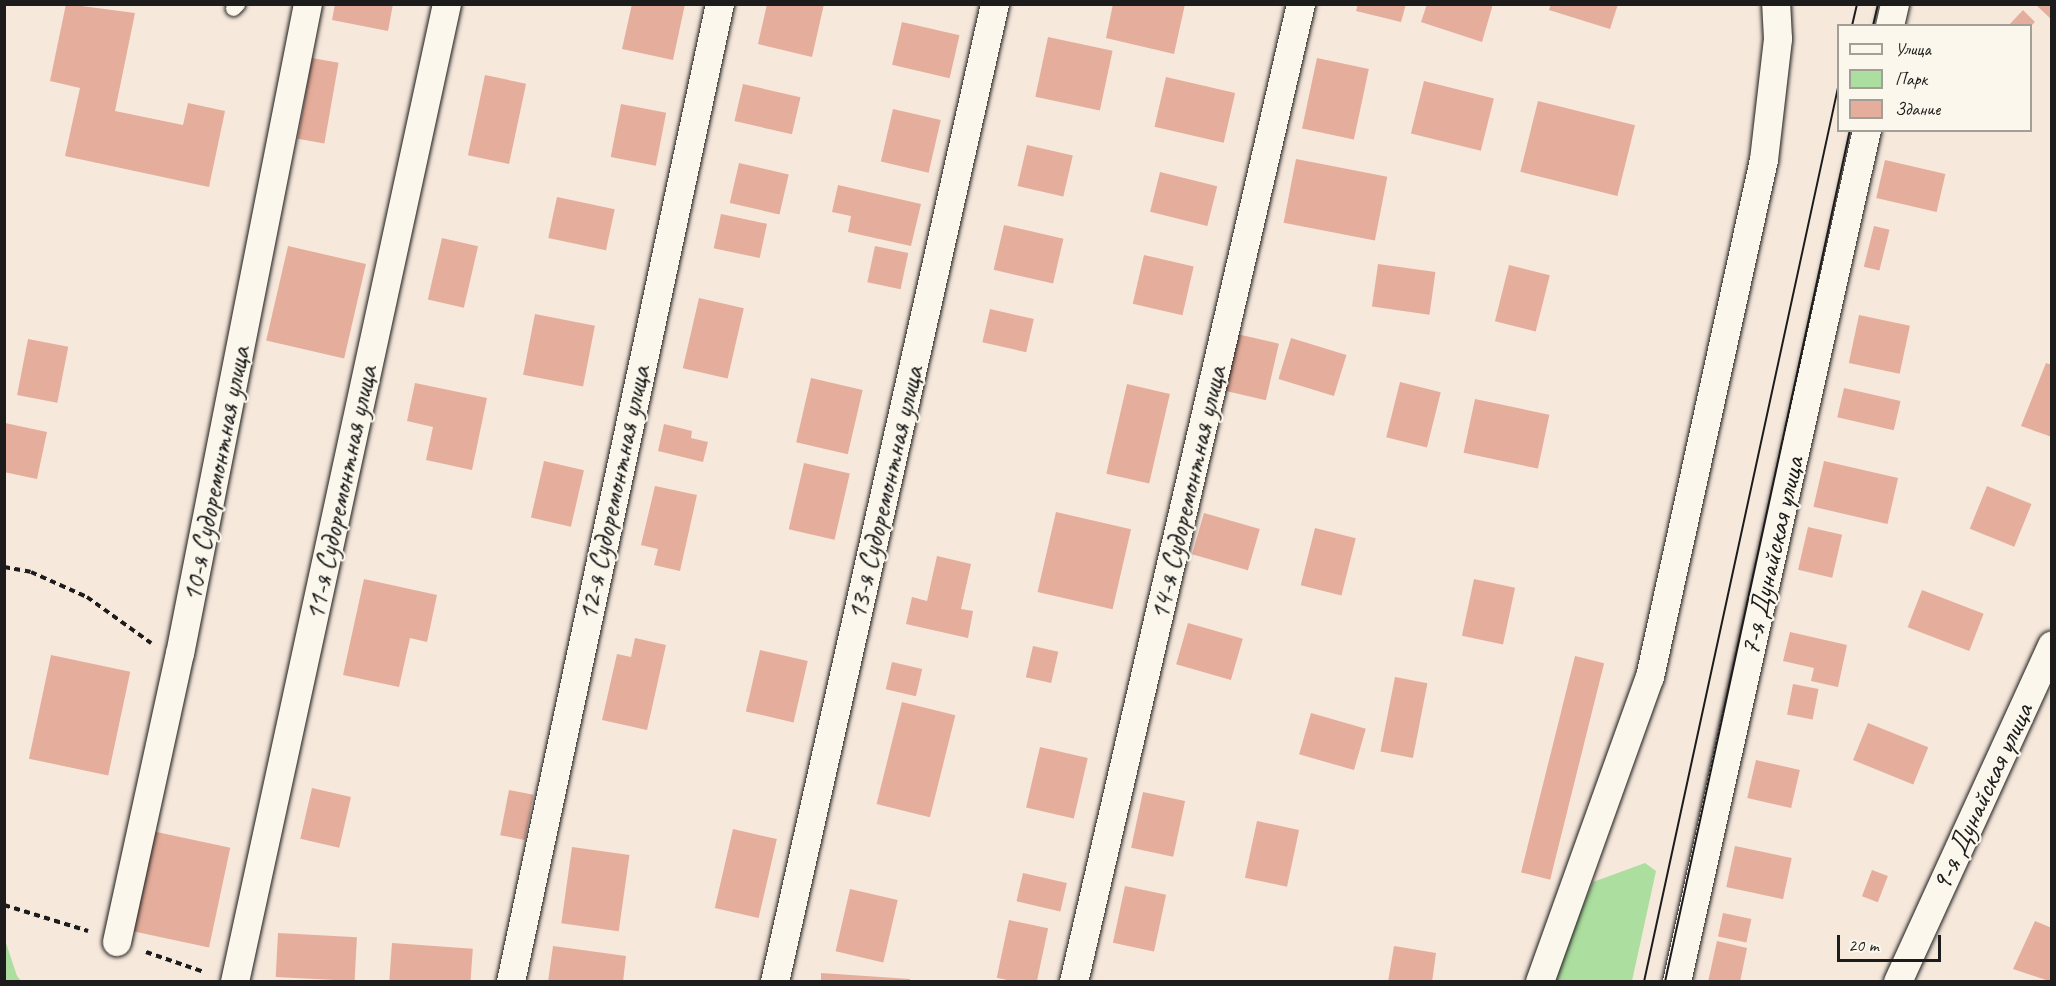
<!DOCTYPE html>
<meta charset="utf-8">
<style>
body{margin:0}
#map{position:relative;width:2056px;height:986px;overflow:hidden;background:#f7e8dc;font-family:Caveat,sans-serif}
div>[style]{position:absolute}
.green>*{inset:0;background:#acde9f}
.building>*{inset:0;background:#e5ad9c;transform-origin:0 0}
.path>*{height:4px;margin-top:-2px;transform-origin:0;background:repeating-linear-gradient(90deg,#1c1c1c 0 6px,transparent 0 10.5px)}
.roads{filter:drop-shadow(0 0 2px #1c1c1c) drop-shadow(0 0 2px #1c1c1c)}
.service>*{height:15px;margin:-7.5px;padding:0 7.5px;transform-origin:7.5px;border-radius:7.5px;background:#fbf7ec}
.minor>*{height:28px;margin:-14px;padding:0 14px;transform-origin:14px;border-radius:14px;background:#fbf7ec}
.tram>*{height:1.5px;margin:-0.75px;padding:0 0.75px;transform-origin:0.75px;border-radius:0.75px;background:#1c1c1c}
span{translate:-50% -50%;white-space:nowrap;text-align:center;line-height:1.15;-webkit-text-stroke:4.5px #fbf7ec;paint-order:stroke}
.street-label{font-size:28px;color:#1c1c1c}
.frame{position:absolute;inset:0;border:6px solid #1c1c1c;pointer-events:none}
.legend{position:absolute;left:1837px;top:24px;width:195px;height:108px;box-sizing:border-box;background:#fbf7ec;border:2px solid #a29f99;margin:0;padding:8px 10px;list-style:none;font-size:18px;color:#1c1c1c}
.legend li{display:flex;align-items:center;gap:12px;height:30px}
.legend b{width:30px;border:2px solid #a29f99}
.scale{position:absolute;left:1837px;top:935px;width:104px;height:27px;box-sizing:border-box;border:3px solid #1c1c1c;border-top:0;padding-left:8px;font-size:18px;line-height:21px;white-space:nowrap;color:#1c1c1c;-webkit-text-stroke:4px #fbf7ec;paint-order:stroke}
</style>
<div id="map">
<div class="green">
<i style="clip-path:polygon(1645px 863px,1656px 871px,1632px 981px,1551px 982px,1593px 882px)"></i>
<i style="clip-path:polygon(4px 937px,17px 976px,21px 981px,5px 981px)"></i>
</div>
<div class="building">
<i style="clip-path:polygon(66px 4px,135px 13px,115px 111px,183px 125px,188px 103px,225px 111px,209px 187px,65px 156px,80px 88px,50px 81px)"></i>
<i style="clip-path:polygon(335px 4px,393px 4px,388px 31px,332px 20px)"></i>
<i style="clip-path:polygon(632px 4px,685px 4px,673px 60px,622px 49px)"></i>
<i style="clip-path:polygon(767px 4px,824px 4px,812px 57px,758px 44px)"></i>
<i style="clip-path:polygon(1113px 4px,1185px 4px,1174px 54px,1106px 38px)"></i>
<i style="clip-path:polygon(1358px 4px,1406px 4px,1401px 22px,1356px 11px)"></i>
<i style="clip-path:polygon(1427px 4px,1493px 4px,1482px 42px,1421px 22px)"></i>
<i style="clip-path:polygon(1551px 4px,1618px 4px,1610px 29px,1549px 10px)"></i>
<i style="clip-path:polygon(2035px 4px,2052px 4px,2052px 20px)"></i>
<i style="clip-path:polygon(2023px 10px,2035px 22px,2031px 26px,2008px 26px)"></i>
<i style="left:902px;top:22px;width:59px;height:44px;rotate:13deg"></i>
<i style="left:1048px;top:37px;width:66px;height:61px;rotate:12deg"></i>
<i style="left:312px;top:58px;width:27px;height:82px;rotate:10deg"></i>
<i style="left:1317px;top:58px;width:53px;height:72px;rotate:12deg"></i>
<i style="left:485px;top:75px;width:42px;height:82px;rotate:12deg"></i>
<i style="left:1166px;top:77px;width:71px;height:51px;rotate:13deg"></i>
<i style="left:1424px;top:81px;width:72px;height:54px;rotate:14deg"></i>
<i style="left:743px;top:84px;width:59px;height:38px;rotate:13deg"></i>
<i style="left:1538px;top:101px;width:100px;height:73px;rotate:14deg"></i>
<i style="left:621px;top:104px;width:46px;height:54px;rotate:11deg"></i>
<i style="left:893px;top:109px;width:49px;height:54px;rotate:13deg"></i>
<i style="left:1027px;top:145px;width:47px;height:42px;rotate:13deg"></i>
<i style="left:1296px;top:159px;width:93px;height:65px;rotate:11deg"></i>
<i style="left:1885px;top:160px;width:62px;height:39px;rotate:13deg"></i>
<i style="left:739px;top:163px;width:51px;height:41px;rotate:13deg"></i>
<i style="left:1160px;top:172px;width:59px;height:41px;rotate:14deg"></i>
<i style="clip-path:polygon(838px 185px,921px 204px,911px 246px,848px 232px,851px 216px,832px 212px)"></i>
<i style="left:557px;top:197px;width:59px;height:42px;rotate:12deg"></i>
<i style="left:721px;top:214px;width:47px;height:35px;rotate:12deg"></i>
<i style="left:1004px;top:225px;width:61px;height:46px;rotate:13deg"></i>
<i style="left:1874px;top:226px;width:16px;height:42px;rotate:14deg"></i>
<i style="left:442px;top:238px;width:37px;height:63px;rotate:13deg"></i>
<i style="left:288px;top:246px;width:80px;height:97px;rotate:13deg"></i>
<i style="left:875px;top:246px;width:34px;height:37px;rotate:12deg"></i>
<i style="left:1144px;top:255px;width:51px;height:50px;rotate:13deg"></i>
<i style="left:1378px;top:264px;width:58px;height:43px;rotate:8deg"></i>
<i style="left:1509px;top:265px;width:42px;height:58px;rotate:14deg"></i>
<i style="left:699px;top:298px;width:46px;height:72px;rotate:13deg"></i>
<i style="left:990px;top:309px;width:45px;height:34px;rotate:13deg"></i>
<i style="left:535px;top:314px;width:61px;height:62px;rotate:11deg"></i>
<i style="left:1859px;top:315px;width:52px;height:49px;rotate:12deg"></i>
<i style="left:1237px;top:334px;width:43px;height:58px;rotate:13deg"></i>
<i style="left:1291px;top:338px;width:58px;height:43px;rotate:17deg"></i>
<i style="left:28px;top:339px;width:41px;height:57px;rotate:11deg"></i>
<i style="clip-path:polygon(2046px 363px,2052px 365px,2052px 437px,2021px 426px)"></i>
<i style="left:811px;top:378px;width:53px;height:66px;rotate:13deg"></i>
<i style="left:1400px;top:382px;width:42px;height:57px;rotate:14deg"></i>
<i style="clip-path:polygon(415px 383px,487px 398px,472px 470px,426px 460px,433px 427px,407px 421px)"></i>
<i style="left:1127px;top:384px;width:44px;height:92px;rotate:13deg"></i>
<i style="left:1844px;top:388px;width:58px;height:30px;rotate:13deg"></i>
<i style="left:1475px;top:399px;width:76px;height:55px;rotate:12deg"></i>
<i style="clip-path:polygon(5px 423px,47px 432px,37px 479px,4px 472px)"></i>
<i style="clip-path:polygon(664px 424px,692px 431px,691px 438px,708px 442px,703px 462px,658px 451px)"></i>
<i style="left:544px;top:461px;width:41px;height:58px;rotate:13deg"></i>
<i style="left:1824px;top:461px;width:76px;height:47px;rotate:13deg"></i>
<i style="left:804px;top:463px;width:47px;height:68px;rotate:13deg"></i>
<i style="clip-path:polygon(655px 486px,697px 495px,680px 571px,654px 565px,658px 549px,641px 545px)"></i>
<i style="left:1987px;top:486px;width:48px;height:46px;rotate:22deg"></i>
<i style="left:1056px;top:512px;width:77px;height:82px;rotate:13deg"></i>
<i style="left:1204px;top:513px;width:58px;height:43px;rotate:16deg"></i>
<i style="left:1808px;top:527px;width:35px;height:44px;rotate:13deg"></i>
<i style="left:1315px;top:528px;width:42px;height:59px;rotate:14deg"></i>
<i style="clip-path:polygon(937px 556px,971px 564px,961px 609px,973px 611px,968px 638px,906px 624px,912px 597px,927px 601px)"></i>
<i style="clip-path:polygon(364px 579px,437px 595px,427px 642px,410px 638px,399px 687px,343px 675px)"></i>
<i style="left:1474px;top:579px;width:42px;height:58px;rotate:12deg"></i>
<i style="left:1922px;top:590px;width:66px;height:40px;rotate:21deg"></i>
<i style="left:1188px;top:623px;width:57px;height:43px;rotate:16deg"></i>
<i style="clip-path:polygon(1790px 632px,1847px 645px,1838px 687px,1811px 681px,1814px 668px,1783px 661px)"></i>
<i style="clip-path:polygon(635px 638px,666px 645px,647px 730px,602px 720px,617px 654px,631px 657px)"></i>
<i style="left:1033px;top:646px;width:26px;height:32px;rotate:13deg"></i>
<i style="left:760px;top:650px;width:49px;height:63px;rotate:13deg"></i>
<i style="left:51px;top:655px;width:81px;height:106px;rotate:12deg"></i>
<i style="left:1575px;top:656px;width:30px;height:223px;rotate:14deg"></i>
<i style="left:892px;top:662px;width:31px;height:28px;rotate:13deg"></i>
<i style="left:1395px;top:677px;width:33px;height:76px;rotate:11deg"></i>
<i style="left:1793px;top:684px;width:26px;height:31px;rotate:11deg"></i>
<i style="left:902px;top:702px;width:55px;height:105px;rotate:14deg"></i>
<i style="left:1311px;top:713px;width:57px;height:43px;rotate:16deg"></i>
<i style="left:1868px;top:723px;width:65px;height:40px;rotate:22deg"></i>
<i style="left:1040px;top:747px;width:49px;height:62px;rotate:13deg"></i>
<i style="left:1756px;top:760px;width:45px;height:39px;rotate:13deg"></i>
<i style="left:312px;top:788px;width:40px;height:52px;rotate:13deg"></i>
<i style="left:509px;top:790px;width:25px;height:46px;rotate:11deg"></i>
<i style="left:1143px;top:792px;width:43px;height:57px;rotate:12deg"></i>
<i style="left:1257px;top:821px;width:43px;height:58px;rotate:12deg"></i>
<i style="left:733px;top:829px;width:45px;height:81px;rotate:13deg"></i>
<i style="left:152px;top:831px;width:80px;height:102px;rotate:12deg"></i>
<i style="left:1735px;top:846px;width:58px;height:42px;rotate:12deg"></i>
<i style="left:572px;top:847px;width:58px;height:77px;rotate:8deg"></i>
<i style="left:1872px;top:870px;width:17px;height:28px;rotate:21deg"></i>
<i style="left:1023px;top:873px;width:45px;height:29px;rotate:13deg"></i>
<i style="left:1125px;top:886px;width:42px;height:58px;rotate:12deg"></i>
<i style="left:850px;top:889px;width:49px;height:64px;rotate:13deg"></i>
<i style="left:1723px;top:913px;width:29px;height:24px;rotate:12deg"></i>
<i style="left:1009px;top:920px;width:40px;height:59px;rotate:12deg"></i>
<i style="clip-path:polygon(2035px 921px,2052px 928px,2052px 982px,2013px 969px)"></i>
<i style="left:278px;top:933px;width:79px;height:44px;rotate:3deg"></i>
<i style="clip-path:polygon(1717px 941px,1747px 948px,1740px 982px,1708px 982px)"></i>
<i style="left:392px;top:943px;width:81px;height:39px;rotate:4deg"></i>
<i style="clip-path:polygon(553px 946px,626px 956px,623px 982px,548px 982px)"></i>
<i style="clip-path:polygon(1394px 946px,1436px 953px,1432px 982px,1388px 982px)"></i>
<i style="clip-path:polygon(821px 973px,910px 979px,910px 982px,821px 982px)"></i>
</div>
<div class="path">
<i style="left:4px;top:567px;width:27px;rotate:10deg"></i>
<i style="left:31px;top:572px;width:61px;rotate:24.1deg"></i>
<i style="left:87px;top:597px;width:79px;rotate:35.7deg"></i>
<i style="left:4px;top:905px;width:88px;rotate:17.2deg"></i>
<i style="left:146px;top:952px;width:61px;rotate:19deg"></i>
</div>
<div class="roads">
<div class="service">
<i style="left:233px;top:8px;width:6px;rotate:-45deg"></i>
</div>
<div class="minor">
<i style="left:1890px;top:26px;width:23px;rotate:-77deg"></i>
<i style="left:117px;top:942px;width:295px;rotate:-77.7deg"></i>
<i style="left:180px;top:654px;width:662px;rotate:-78.86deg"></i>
<i style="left:235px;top:982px;width:1001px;rotate:-77.77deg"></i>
<i style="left:511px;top:982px;width:1000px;rotate:-77.94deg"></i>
<i style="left:775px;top:982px;width:1002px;rotate:-77.32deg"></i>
<i style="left:1074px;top:982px;width:1004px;rotate:-76.93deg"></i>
<i style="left:1540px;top:982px;width:324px;rotate:-70.2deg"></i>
<i style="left:1650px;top:677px;width:529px;rotate:-77.57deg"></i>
<i style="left:1764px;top:160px;width:122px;rotate:-83.4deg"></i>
<i style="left:1778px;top:39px;width:35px;rotate:-93deg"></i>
<i style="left:1677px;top:982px;width:873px;rotate:-77.43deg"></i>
<i style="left:1898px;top:982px;width:370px;rotate:-65.4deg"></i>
</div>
</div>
<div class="tram">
<i style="left:1852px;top:26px;width:23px;rotate:-77deg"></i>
<i style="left:1873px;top:26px;width:23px;rotate:-77deg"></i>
<i style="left:1644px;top:982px;width:915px;rotate:-77.76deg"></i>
<i style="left:1665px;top:982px;width:872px;rotate:-77.75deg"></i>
</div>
<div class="street-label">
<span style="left:216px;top:474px;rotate:-79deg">10-я Судоремонтная улица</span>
<span style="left:341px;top:493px;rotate:-78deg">11-я Судоремонтная улица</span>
<span style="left:614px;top:493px;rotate:-78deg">12-я Судоремонтная улица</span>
<span style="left:885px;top:493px;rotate:-77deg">13-я Судоремонтная улица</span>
<span style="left:1188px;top:493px;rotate:-77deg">14-я Судоремонтная улица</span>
<span style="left:1772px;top:556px;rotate:-77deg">7-я Дунайская улица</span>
<span style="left:1982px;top:797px;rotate:-65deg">9-я Дунайская улица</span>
</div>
<div class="frame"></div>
<ul class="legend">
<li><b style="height:8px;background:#fbf7ec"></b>Улица</li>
<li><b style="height:16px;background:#acde9f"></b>Парк</li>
<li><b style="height:16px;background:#e5ad9c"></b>Здание</li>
</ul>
<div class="scale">20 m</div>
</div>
